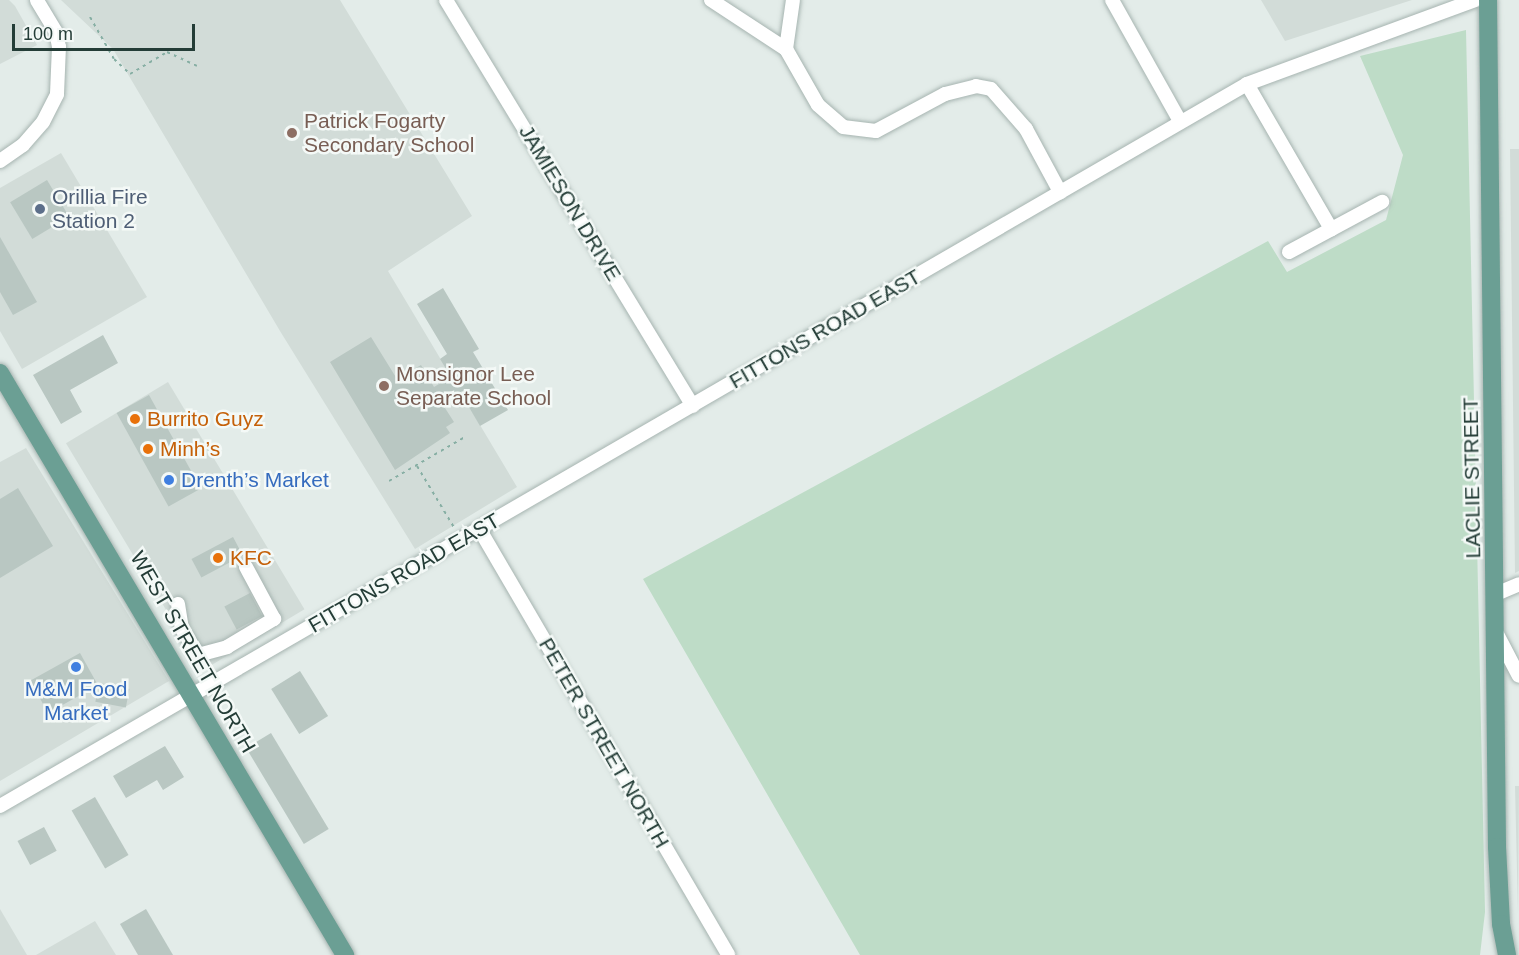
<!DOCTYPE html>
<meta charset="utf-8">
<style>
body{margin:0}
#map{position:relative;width:1519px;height:955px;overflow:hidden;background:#e3ece9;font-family:Arial,sans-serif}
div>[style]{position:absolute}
.built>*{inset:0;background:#d2dcd8;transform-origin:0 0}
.green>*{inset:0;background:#bedcc7}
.building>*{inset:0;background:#b9c7c2;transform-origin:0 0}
.path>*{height:2px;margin-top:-1px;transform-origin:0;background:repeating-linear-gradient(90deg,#86aea3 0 3px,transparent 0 7.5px)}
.roads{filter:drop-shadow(0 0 2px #a6b4b0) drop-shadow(0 0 2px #a6b4b0)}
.minor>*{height:14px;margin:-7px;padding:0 7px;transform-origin:7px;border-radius:7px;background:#fff}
.major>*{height:18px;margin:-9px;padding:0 9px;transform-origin:9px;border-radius:9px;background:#6b9f94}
.dots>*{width:16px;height:16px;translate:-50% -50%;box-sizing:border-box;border:3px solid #f4f9f7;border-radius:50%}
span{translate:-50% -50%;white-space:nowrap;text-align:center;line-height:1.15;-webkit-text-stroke:5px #f4f9f7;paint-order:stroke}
.education-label{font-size:21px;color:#785e54}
.left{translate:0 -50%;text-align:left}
.service-label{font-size:21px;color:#4e5e75}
.street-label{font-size:21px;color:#243d37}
.food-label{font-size:21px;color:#c56008}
.shop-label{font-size:21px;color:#366cbe}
.scale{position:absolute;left:12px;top:24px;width:183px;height:27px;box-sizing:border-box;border:3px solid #243d37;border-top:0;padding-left:8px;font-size:18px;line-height:21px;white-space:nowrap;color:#243d37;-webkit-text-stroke:4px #f4f9f7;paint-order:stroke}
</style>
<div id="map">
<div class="built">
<i style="clip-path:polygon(0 0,9px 0,15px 6px,37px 45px,0 64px)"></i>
<i style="clip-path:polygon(61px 0,340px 0,472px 216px,388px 271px,517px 487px,415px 549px,280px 331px,113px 49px)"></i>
<i style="clip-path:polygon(1261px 0,1412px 0,1285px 41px)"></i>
<i style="clip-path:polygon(1510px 149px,1519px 149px,1519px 571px,1515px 573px)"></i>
<i style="clip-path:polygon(61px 153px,147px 297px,22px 369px,0 331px,0 188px)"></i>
<i style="left:168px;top:382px;width:265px;height:119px;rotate:59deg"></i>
<i style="clip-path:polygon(26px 448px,169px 681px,0 781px,0 462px)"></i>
<i style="clip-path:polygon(1515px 786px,1519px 786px,1518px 914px)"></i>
<i style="clip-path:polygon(0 909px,27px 955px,0 955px)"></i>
<i style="clip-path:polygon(95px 921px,116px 955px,36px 955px)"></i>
</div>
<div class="green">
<i style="clip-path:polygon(1466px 30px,1485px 912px,1480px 955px,860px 955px,643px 579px,1268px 241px,1287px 272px,1386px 220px,1403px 155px,1360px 56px)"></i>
</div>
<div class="building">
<i style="left:47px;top:180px;width:43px;height:43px;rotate:59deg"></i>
<i style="clip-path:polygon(0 237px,37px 302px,13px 315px,0 292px)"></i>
<i style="clip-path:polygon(443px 288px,479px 349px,473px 352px,508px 410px,480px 426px,463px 397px,445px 408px,454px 422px,446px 427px,450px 433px,395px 470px,330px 362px,371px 337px,397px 379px,421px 365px,434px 387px,451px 377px,440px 359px,447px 354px,417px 304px)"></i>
<i style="clip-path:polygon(103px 335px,118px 363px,70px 390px,82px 412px,61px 424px,33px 375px)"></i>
<i style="left:149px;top:395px;width:107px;height:37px;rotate:61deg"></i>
<i style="clip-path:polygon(18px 488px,53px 546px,0 578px,0 499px)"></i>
<i style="left:233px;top:537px;width:21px;height:47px;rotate:62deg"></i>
<i style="left:250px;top:593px;width:26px;height:29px;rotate:62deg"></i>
<i style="left:80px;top:653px;width:37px;height:57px;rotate:61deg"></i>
<i style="left:300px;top:671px;width:53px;height:34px;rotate:58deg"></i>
<i style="left:99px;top:683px;width:31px;height:19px;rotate:11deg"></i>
<i style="left:271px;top:733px;width:112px;height:29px;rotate:59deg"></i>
<i style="clip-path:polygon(165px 746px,184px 777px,163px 790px,157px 780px,126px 798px,113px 776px)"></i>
<i style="left:95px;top:797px;width:67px;height:27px;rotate:60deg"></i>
<i style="left:44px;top:827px;width:27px;height:30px;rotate:62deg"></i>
<i style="clip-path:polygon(146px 909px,173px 955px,138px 955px,120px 924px)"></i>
</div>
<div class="path">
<i style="left:90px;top:17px;width:48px;rotate:60.3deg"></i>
<i style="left:114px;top:59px;width:22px;rotate:43deg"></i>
<i style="left:130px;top:74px;width:43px;rotate:-30.7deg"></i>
<i style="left:167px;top:52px;width:33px;rotate:25deg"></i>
<i style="left:417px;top:466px;width:74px;rotate:58.9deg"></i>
<i style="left:389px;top:481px;width:88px;rotate:-30.1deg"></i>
</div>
<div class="roads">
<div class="minor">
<i style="left:446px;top:0;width:475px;rotate:58.7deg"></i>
<i style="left:711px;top:0;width:90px;rotate:33.2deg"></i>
<i style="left:786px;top:49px;width:64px;rotate:60.3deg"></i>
<i style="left:818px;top:105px;width:33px;rotate:41deg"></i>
<i style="left:843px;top:127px;width:33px;rotate:7deg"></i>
<i style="left:876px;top:131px;width:78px;rotate:-28.2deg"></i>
<i style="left:945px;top:94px;width:32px;rotate:-14deg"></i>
<i style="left:976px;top:86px;width:15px;rotate:11deg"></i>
<i style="left:991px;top:89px;width:53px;rotate:48.8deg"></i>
<i style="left:1026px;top:129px;width:72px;rotate:61.6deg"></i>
<i style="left:1112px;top:0;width:139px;rotate:60.7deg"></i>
<i style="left:786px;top:49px;width:49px;rotate:-81.9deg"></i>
<i style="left:1247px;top:84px;width:168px;rotate:59.9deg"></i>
<i style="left:0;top:161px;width:28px;rotate:-35deg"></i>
<i style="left:23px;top:145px;width:30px;rotate:-49deg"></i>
<i style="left:43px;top:122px;width:31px;rotate:-63deg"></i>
<i style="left:57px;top:94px;width:47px;rotate:-87.6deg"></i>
<i style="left:59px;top:47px;width:15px;rotate:-101deg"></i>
<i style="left:56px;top:32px;width:37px;rotate:-121deg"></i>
<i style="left:1289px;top:252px;width:106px;rotate:-28.3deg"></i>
<i style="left:480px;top:530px;width:492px;rotate:59.7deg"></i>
<i style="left:1496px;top:594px;width:25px;rotate:-23deg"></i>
<i style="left:178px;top:604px;width:25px;rotate:81deg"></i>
<i style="left:182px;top:629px;width:31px;rotate:58deg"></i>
<i style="left:198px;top:655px;width:30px;rotate:-15deg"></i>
<i style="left:227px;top:647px;width:55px;rotate:-30.8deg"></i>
<i style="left:274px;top:619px;width:59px;rotate:-118.3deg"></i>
<i style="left:1497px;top:634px;width:47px;rotate:62.4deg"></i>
<i style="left:0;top:806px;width:1441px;rotate:-30.07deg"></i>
<i style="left:1247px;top:84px;width:243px;rotate:-20.2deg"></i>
</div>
<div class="major">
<i style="left:1488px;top:0;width:847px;rotate:89.39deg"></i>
<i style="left:1497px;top:847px;width:77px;rotate:87deg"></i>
<i style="left:1501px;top:924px;width:32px;rotate:79deg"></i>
<i style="left:0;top:373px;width:677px;rotate:59.34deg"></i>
</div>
</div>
<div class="dots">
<i style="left:292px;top:133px;background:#8d6e63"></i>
<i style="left:40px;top:209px;background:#5c6f8a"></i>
<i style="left:384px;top:386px;background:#8d6e63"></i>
<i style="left:135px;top:419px;background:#e8710a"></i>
<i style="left:148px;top:449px;background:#e8710a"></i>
<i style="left:169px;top:480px;background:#3f7fe0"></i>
<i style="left:218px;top:558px;background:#e8710a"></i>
<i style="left:76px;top:667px;background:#3f7fe0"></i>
</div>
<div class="education-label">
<span class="left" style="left:304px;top:133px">Patrick Fogarty<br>Secondary School</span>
<span class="left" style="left:396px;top:386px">Monsignor Lee<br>Separate School</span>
</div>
<div class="service-label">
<span class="left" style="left:52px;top:209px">Orillia Fire<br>Station 2</span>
</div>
<div class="street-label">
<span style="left:570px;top:203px;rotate:59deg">JAMIESON DRIVE</span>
<span style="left:825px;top:329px;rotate:-30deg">FITTONS ROAD EAST</span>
<span style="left:1472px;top:478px;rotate:-91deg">LACLIE STREET</span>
<span style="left:404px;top:573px;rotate:-30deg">FITTONS ROAD EAST</span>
<span style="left:193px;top:652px;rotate:60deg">WEST STREET NORTH</span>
<span style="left:604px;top:743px;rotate:60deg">PETER STREET NORTH</span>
</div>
<div class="food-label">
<span class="left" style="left:147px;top:419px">Burrito Guyz</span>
<span class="left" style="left:160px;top:449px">Minh’s</span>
<span class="left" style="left:230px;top:558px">KFC</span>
</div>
<div class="shop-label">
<span class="left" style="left:181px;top:480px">Drenth’s Market</span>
<span style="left:76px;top:701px">M&amp;M Food<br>Market</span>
</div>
<div class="scale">100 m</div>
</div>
